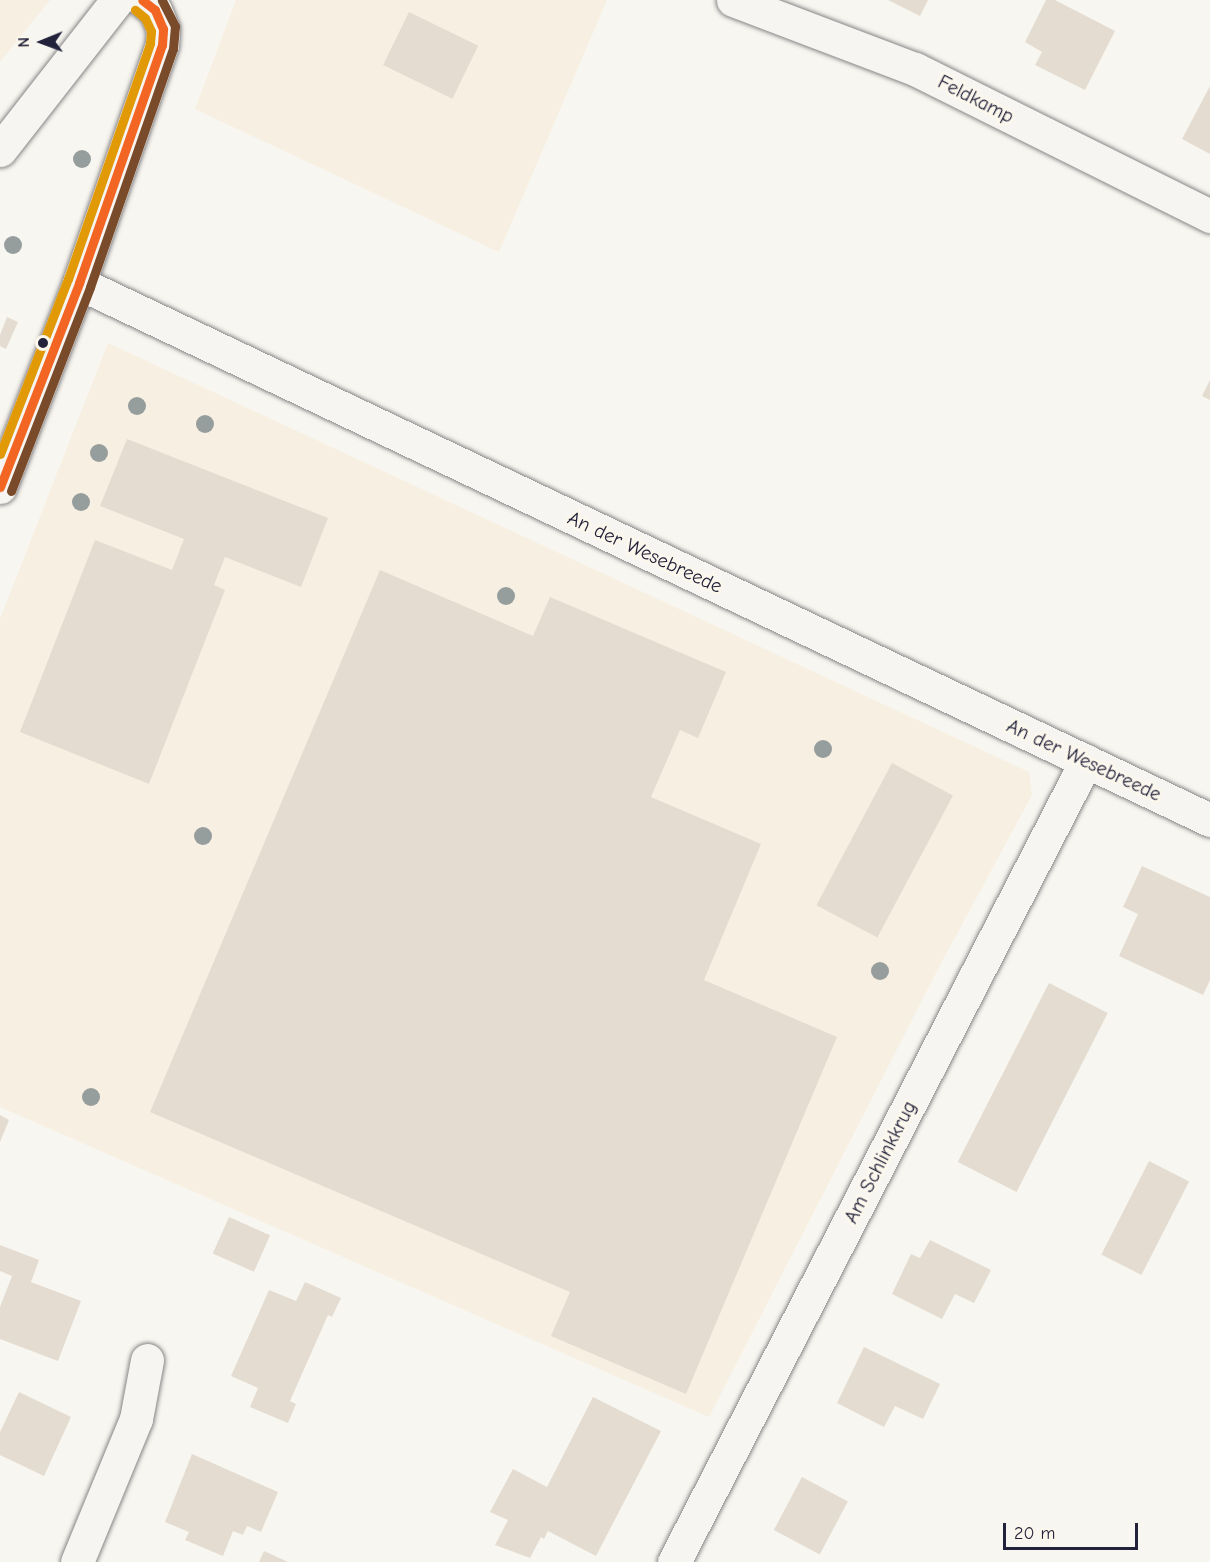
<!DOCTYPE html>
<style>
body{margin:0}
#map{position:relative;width:1210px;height:1562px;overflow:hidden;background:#f8f6f0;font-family:"Comic Neue",sans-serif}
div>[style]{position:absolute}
.built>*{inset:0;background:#f7efe1}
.building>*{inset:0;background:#e4dcd1;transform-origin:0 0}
.roads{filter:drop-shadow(0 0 2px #878688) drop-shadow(0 0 2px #878688)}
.minor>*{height:33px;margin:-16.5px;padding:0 16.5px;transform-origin:16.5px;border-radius:16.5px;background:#f6f5f1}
.bus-1>*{height:9px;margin:-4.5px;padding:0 4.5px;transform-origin:4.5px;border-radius:4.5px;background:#f26522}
.bus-2>*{height:9px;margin:-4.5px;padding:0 4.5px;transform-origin:4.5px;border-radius:4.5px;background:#7a4b2a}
.bus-3>*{height:9px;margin:-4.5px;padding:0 4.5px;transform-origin:4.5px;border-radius:4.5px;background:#e29906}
.trees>*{width:18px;height:18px;margin:-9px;border-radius:50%;background:#969d9d}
.dots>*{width:16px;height:16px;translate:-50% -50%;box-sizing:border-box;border:3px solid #fbf7ec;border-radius:50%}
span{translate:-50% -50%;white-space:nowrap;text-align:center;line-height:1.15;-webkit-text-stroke:6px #fbf7ec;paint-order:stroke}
.street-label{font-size:20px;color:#22223b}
.north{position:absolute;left:12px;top:12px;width:60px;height:60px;-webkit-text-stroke:4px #fbf7ec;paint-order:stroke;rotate:269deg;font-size:16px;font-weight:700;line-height:24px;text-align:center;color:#22223b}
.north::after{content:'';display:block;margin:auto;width:21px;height:27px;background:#22223b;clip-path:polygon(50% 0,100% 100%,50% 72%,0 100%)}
.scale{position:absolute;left:1003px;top:1523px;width:135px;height:27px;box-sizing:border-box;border:3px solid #22223b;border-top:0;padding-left:8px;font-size:18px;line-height:21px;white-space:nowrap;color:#22223b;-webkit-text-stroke:4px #fbf7ec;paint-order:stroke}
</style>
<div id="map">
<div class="built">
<i style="clip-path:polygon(0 0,50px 0,0 62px)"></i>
<i style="clip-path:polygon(236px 0,607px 0,499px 252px,195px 109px)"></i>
<i style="clip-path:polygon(108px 343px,1029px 772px,1032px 795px,939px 967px,709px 1417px,0 1107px,0 619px)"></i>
</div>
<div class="building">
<i style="clip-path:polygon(888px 0,928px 0,920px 16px)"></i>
<i style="clip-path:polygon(1046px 0,1055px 0,1115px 31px,1085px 90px,1035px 65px,1042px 52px,1025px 42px)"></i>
<i style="left:409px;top:12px;width:77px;height:59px;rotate:26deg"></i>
<i style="clip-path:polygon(1210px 86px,1210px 154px,1182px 139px)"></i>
<i style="clip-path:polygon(7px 317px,18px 322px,6px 349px,0 346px,0 335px)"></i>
<i style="clip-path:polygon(1210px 380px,1210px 400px,1202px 396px)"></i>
<i style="clip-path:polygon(127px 439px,328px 518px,301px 587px,225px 557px,214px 585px,225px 590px,149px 784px,20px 732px,95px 540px,172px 570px,184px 539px,100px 506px)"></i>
<i style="clip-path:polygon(380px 570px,533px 636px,550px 597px,726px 672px,698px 738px,680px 730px,651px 797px,761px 844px,704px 980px,837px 1037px,686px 1394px,551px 1336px,570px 1292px,150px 1112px)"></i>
<i style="left:892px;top:763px;width:69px;height:161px;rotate:28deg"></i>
<i style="clip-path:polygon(1142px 866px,1210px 897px,1210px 980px,1203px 995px,1119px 956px,1138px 914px,1123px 907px)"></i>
<i style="left:1049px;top:983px;width:66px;height:201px;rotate:27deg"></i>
<i style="clip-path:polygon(0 1115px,9px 1120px,0 1142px)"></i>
<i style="left:1149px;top:1161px;width:45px;height:105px;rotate:27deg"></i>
<i style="left:229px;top:1217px;width:45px;height:40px;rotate:24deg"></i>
<i style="clip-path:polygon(930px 1240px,991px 1270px,974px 1303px,955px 1294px,942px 1319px,892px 1294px,911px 1254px,920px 1258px)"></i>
<i style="clip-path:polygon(0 1245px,39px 1260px,31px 1282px,81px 1301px,58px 1361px,0 1339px,0 1307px,12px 1276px,0 1271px)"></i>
<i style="clip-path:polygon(305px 1282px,341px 1298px,332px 1317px,328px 1315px,290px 1401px,296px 1404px,288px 1423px,250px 1407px,258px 1388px,231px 1376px,269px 1290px,296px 1301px)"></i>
<i style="clip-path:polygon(864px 1347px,940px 1384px,923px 1419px,895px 1406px,884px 1427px,837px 1403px)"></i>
<i style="clip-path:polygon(19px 1392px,71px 1417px,44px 1476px,0 1455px,0 1432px)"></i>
<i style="clip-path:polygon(593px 1397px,661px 1431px,596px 1556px,548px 1531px,544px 1539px,541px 1537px,530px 1558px,495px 1545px,508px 1520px,490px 1512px,513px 1469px,547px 1487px)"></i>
<i style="clip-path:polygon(192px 1454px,278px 1492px,261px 1532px,247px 1526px,243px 1535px,233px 1531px,223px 1556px,185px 1540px,189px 1532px,165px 1522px)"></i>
<i style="left:802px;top:1477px;width:52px;height:60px;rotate:28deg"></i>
<i style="clip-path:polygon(264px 1551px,288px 1562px,259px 1562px)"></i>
</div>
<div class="roads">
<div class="minor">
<i style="left:733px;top:0;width:195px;rotate:20.8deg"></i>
<i style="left:915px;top:69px;width:330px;rotate:26.5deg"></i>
<i style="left:0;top:150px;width:190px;rotate:-52deg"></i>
<i style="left:79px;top:283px;width:1252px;rotate:25.4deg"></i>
<i style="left:0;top:487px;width:219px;rotate:-68.8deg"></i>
<i style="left:79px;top:283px;width:252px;rotate:-70.8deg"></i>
<i style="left:162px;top:45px;width:16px;rotate:-86deg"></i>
<i style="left:163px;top:29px;width:21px;rotate:-113deg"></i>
<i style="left:155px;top:10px;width:16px;rotate:-142deg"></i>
<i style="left:77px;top:1562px;width:155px;rotate:-67.6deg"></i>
<i style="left:136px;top:1419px;width:60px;rotate:-79.4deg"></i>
<i style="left:674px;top:1562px;width:901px;rotate:-62.78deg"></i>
</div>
</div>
<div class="bus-1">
<i style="left:0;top:487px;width:219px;rotate:-68.8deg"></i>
<i style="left:79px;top:283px;width:252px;rotate:-70.8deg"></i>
<i style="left:162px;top:45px;width:16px;rotate:-86deg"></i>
<i style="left:163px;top:29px;width:21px;rotate:-113deg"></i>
<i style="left:155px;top:10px;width:16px;rotate:-142deg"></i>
</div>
<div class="bus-2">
<i style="left:11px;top:491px;width:219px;rotate:-68.8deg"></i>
<i style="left:90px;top:287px;width:252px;rotate:-70.8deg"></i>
<i style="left:173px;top:49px;width:23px;rotate:-85deg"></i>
<i style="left:175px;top:26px;width:29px;rotate:-117deg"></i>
</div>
<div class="bus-3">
<i style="left:0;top:454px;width:188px;rotate:-68.8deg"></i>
<i style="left:68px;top:279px;width:250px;rotate:-70.8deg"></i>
<i style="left:150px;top:43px;width:12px;rotate:-85deg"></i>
<i style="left:151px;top:31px;width:14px;rotate:-115deg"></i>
<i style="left:145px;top:18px;width:13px;rotate:-141deg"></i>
</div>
<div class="trees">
<i style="left:82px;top:159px"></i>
<i style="left:13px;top:245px"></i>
<i style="left:137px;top:406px"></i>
<i style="left:205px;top:424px"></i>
<i style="left:99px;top:453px"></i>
<i style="left:81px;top:502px"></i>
<i style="left:506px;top:596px"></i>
<i style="left:823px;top:749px"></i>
<i style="left:203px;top:836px"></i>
<i style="left:880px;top:971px"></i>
<i style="left:91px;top:1097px"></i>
</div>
<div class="dots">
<i style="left:43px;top:343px;background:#22223b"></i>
</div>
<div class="street-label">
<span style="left:976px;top:99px;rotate:27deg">Feldkamp</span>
<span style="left:645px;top:552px;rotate:25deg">An der Wesebreede</span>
<span style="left:1084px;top:760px;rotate:25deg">An der Wesebreede</span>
<span style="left:880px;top:1162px;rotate:-63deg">Am Schlinkkrug</span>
</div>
<div class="north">N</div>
<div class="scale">20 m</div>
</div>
